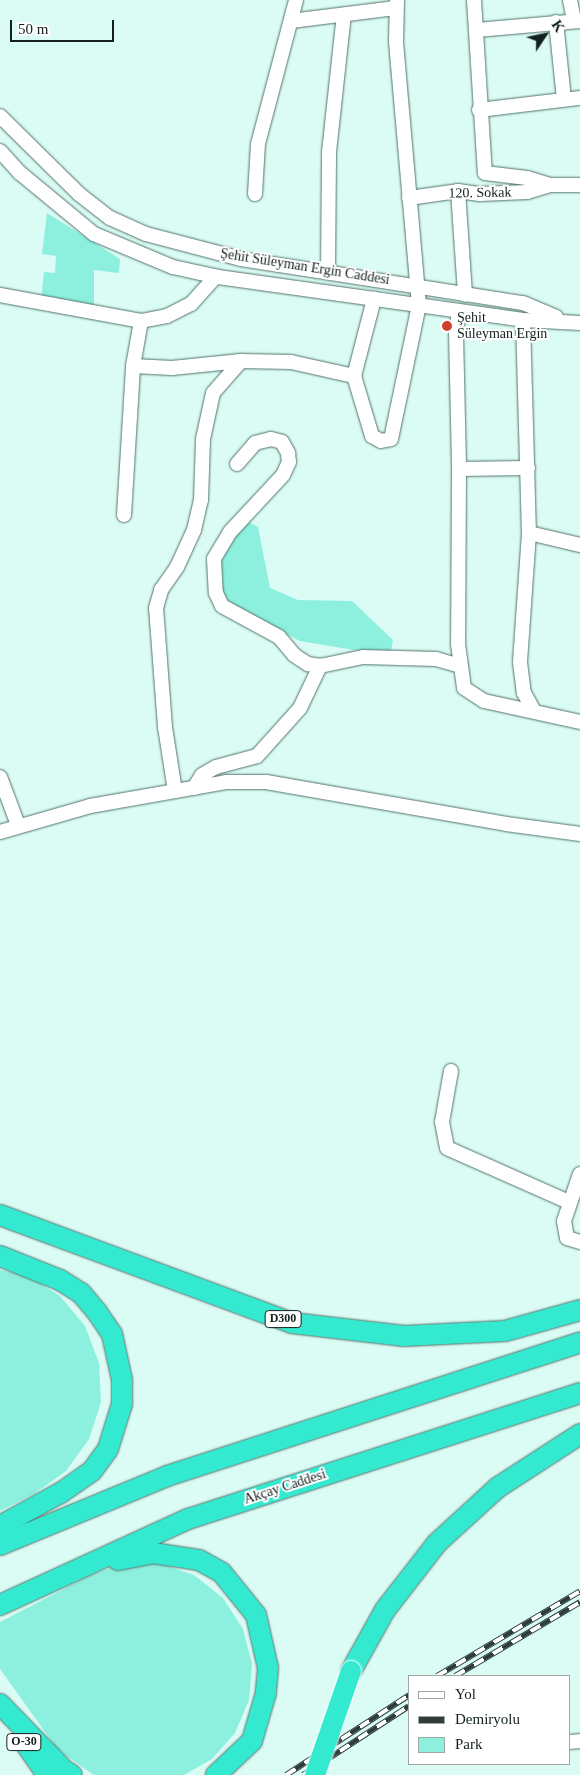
<!DOCTYPE html>
<meta charset="utf-8">
<style>
body{margin:0}
#map{position:relative;width:580px;height:1775px;overflow:hidden;background:#dafcf5;font-family:Georgia,serif}
div>[style]{position:absolute}
.green>*{inset:0;background:#8df0de}
.roads{filter:drop-shadow(0 0 1px #53726b) drop-shadow(0 0 1px #53726b)}
.minor>*{height:14px;margin:-7px;padding:0 7px;transform-origin:7px;border-radius:7px;background:#fff}
.highway>*{height:20px;margin:-10px;padding:0 10px;transform-origin:10px;border-radius:10px;background:#33ead1}
.rail>*{height:5.5px;margin-top:-2.75px;transform-origin:0;background:repeating-linear-gradient(90deg,#fff 0 11px,#2e3d3b 0 22px);box-sizing:border-box;border-block:1px solid #2e3d3b}
.bridges{filter:drop-shadow(0 0 1px #fff) drop-shadow(0 0 1px #fff)}
.highway-bridge>*{height:20px;margin:-10px;padding:0 10px;transform-origin:10px;border-radius:10px;background:#33ead1}
.dots>*{width:14px;height:14px;translate:-50% -50%;box-sizing:border-box;border:2px solid #fff;border-radius:50%}
span{translate:-50% -50%;white-space:nowrap;text-align:center;line-height:1.15;-webkit-text-stroke:4px #fff;paint-order:stroke}
.shield-label span{padding:1px 4px;background:#fff;border:1px solid;border-radius:4px;-webkit-text-stroke-width:0}
.shield-label{font-size:12px;color:#13201e;font-weight:700}
.street-label{font-size:14px;color:#13201e}
.poi-label{font-size:14px;color:#13201e}
.left{translate:0 -50%;text-align:left}
.legend{position:absolute;left:408px;top:1675px;width:162px;height:90px;box-sizing:border-box;background:#fff;border:1px solid #a1a6a5;margin:0;padding:6px 9px;list-style:none;font-size:15px;color:#13201e}
.legend li{display:flex;align-items:center;gap:10px;height:25px}
.legend b{width:25px;border:1px solid #a1a6a5}
.north{position:absolute;left:520px;top:10px;width:50px;height:50px;-webkit-text-stroke:4px #fff;paint-order:stroke;rotate:56deg;font-size:14px;font-weight:700;line-height:20px;text-align:center;color:#13201e}
.north::after{content:'';display:block;margin:auto;width:18px;height:22px;background:#13201e;clip-path:polygon(50% 0,100% 100%,50% 72%,0 100%)}
.scale{position:absolute;left:10px;top:20px;width:104px;height:22px;box-sizing:border-box;border:2px solid #13201e;border-top:0;padding-left:6px;font-size:15px;line-height:18px;white-space:nowrap;color:#13201e;-webkit-text-stroke:4px #fff;paint-order:stroke}
</style>
<div id="map">
<div class="green">
<i style="clip-path:polygon(47px 213px,120px 259px,119px 273px,94px 270px,94px 311px,41px 300px,44px 272px,55px 273px,56px 256px,42px 254px)"></i>
<i style="clip-path:polygon(245px 520px,258px 527px,270px 588px,298px 600px,352px 601px,393px 640px,390px 656px,300px 641px,224px 603px,218px 559px)"></i>
<i style="clip-path:polygon(0 1270px,26px 1275px,60px 1296px,85px 1326px,99px 1363px,101px 1402px,89px 1439px,66px 1471px,34px 1494px,0 1511px)"></i>
<i style="clip-path:polygon(158px 1563px,194px 1575px,223px 1598px,243px 1629px,252px 1664px,249px 1700px,235px 1733px,212px 1759px,184px 1775px,94px 1775px,58px 1750px,0 1669px,0 1622px,87px 1577px,121px 1564px)"></i>
</div>
<div class="roads">
<div class="minor">
<i style="left:474px;top:0;width:173px;rotate:86.4deg"></i>
<i style="left:485px;top:173px;width:42px;rotate:6.8deg"></i>
<i style="left:527px;top:178px;width:24px;rotate:17deg"></i>
<i style="left:570px;top:0;width:21px;rotate:79deg"></i>
<i style="left:291px;top:21px;width:105px;rotate:-7.1deg"></i>
<i style="left:556px;top:22px;width:77px;rotate:84.1deg"></i>
<i style="left:477px;top:30px;width:103px;rotate:-5deg"></i>
<i style="left:479px;top:110px;width:102px;rotate:-6.8deg"></i>
<i style="left:0;top:116px;width:111px;rotate:44.6deg"></i>
<i style="left:79px;top:194px;width:39px;rotate:38deg"></i>
<i style="left:110px;top:218px;width:39px;rotate:24deg"></i>
<i style="left:146px;top:234px;width:98px;rotate:14.7deg"></i>
<i style="left:241px;top:259px;width:285px;rotate:8.9deg"></i>
<i style="left:523px;top:303px;width:36px;rotate:23deg"></i>
<i style="left:0;top:151px;width:30px;rotate:48deg"></i>
<i style="left:20px;top:173px;width:96px;rotate:39.5deg"></i>
<i style="left:94px;top:234px;width:86px;rotate:22.7deg"></i>
<i style="left:173px;top:267px;width:46px;rotate:12.5deg"></i>
<i style="left:218px;top:277px;width:308px;rotate:8deg"></i>
<i style="left:523px;top:320px;width:57px;rotate:3deg"></i>
<i style="left:458px;top:191px;width:104px;rotate:86.1deg"></i>
<i style="left:255px;top:194px;width:50px;rotate:-86.6deg"></i>
<i style="left:258px;top:144px;width:149px;rotate:-75.2deg"></i>
<i style="left:409px;top:198px;width:49px;rotate:-8.1deg"></i>
<i style="left:458px;top:191px;width:22px;rotate:8deg"></i>
<i style="left:480px;top:194px;width:47px;rotate:-2.4deg"></i>
<i style="left:527px;top:192px;width:24px;rotate:-17deg"></i>
<i style="left:550px;top:185px;width:30px"></i>
<i style="left:328px;top:271px;width:119px;rotate:-89.5deg"></i>
<i style="left:329px;top:152px;width:138px;rotate:-83.8deg"></i>
<i style="left:0;top:295px;width:143px;rotate:10.4deg"></i>
<i style="left:141px;top:321px;width:26px;rotate:-11deg"></i>
<i style="left:167px;top:316px;width:27px;rotate:-27deg"></i>
<i style="left:191px;top:304px;width:36px;rotate:-48deg"></i>
<i style="left:459px;top:311px;width:22px;rotate:98deg"></i>
<i style="left:456px;top:333px;width:136px;rotate:88.7deg"></i>
<i style="left:459px;top:469px;width:175px;rotate:90.3deg"></i>
<i style="left:458px;top:644px;width:44px;rotate:82.2deg"></i>
<i style="left:464px;top:688px;width:24px;rotate:33deg"></i>
<i style="left:484px;top:701px;width:98px;rotate:12.3deg"></i>
<i style="left:523px;top:320px;width:213px;rotate:88.4deg"></i>
<i style="left:529px;top:533px;width:52px;rotate:13.2deg"></i>
<i style="left:133px;top:366px;width:39px;rotate:3deg"></i>
<i style="left:172px;top:368px;width:69px;rotate:-5.8deg"></i>
<i style="left:241px;top:361px;width:50px;rotate:1.1deg"></i>
<i style="left:291px;top:362px;width:65px;rotate:12.5deg"></i>
<i style="left:354px;top:376px;width:63px;rotate:73.3deg"></i>
<i style="left:372px;top:436px;width:10px;rotate:29deg"></i>
<i style="left:381px;top:441px;width:10px;rotate:-11deg"></i>
<i style="left:391px;top:439px;width:137px;rotate:-78.2deg"></i>
<i style="left:419px;top:305px;width:265px;rotate:-95deg"></i>
<i style="left:396px;top:41px;width:41px;rotate:-88.6deg"></i>
<i style="left:354px;top:376px;width:80px;rotate:-75.4deg"></i>
<i style="left:237px;top:464px;width:28px;rotate:-49deg"></i>
<i style="left:255px;top:443px;width:16px;rotate:-14deg"></i>
<i style="left:271px;top:439px;width:11px;rotate:15deg"></i>
<i style="left:282px;top:442px;width:13px;rotate:61deg"></i>
<i style="left:288px;top:453px;width:9px;rotate:84deg"></i>
<i style="left:289px;top:462px;width:14px;rotate:115deg"></i>
<i style="left:283px;top:475px;width:78px;rotate:132.9deg"></i>
<i style="left:230px;top:532px;width:31px;rotate:121deg"></i>
<i style="left:214px;top:559px;width:34px;rotate:87deg"></i>
<i style="left:216px;top:593px;width:14px;rotate:65deg"></i>
<i style="left:222px;top:606px;width:65px;rotate:28.5deg"></i>
<i style="left:279px;top:637px;width:23px;rotate:50deg"></i>
<i style="left:294px;top:655px;width:17px;rotate:33deg"></i>
<i style="left:308px;top:664px;width:12px;rotate:9deg"></i>
<i style="left:320px;top:666px;width:44px;rotate:-11.8deg"></i>
<i style="left:363px;top:657px;width:73px;rotate:1.6deg"></i>
<i style="left:436px;top:659px;width:25px;rotate:16deg"></i>
<i style="left:459px;top:469px;width:69px;rotate:-0.8deg"></i>
<i style="left:124px;top:515px;width:149px;rotate:-86.5deg"></i>
<i style="left:133px;top:366px;width:46px;rotate:-79.9deg"></i>
<i style="left:529px;top:533px;width:129px;rotate:94deg"></i>
<i style="left:520px;top:662px;width:31px;rotate:83deg"></i>
<i style="left:524px;top:693px;width:21px;rotate:61deg"></i>
<i style="left:0;top:777px;width:51px;rotate:69.4deg"></i>
<i style="left:194px;top:788px;width:15px;rotate:-58deg"></i>
<i style="left:202px;top:775px;width:16px;rotate:-30deg"></i>
<i style="left:216px;top:767px;width:42px;rotate:-15deg"></i>
<i style="left:257px;top:756px;width:64px;rotate:-48.1deg"></i>
<i style="left:300px;top:708px;width:47px;rotate:-64.5deg"></i>
<i style="left:175px;top:791px;width:65px;rotate:-98.9deg"></i>
<i style="left:165px;top:727px;width:119px;rotate:-94.3deg"></i>
<i style="left:156px;top:608px;width:19px;rotate:-74deg"></i>
<i style="left:161px;top:590px;width:28px;rotate:-55deg"></i>
<i style="left:177px;top:567px;width:41px;rotate:-65.3deg"></i>
<i style="left:194px;top:530px;width:31px;rotate:-77deg"></i>
<i style="left:201px;top:500px;width:61px;rotate:-88.1deg"></i>
<i style="left:203px;top:439px;width:47px;rotate:-77.7deg"></i>
<i style="left:213px;top:393px;width:43px;rotate:-48.8deg"></i>
<i style="left:0;top:832px;width:94px;rotate:-16.1deg"></i>
<i style="left:90px;top:806px;width:138px;rotate:-10deg"></i>
<i style="left:226px;top:782px;width:40px"></i>
<i style="left:266px;top:782px;width:244px;rotate:9.9deg"></i>
<i style="left:506px;top:824px;width:75px;rotate:7.7deg"></i>
<i style="left:451px;top:1071px;width:52px;rotate:100deg"></i>
<i style="left:442px;top:1122px;width:26px;rotate:79deg"></i>
<i style="left:447px;top:1148px;width:133px;rotate:23.9deg"></i>
<i style="left:580px;top:1174px;width:50px;rotate:108.8deg"></i>
<i style="left:564px;top:1221px;width:17px;rotate:80deg"></i>
<i style="left:567px;top:1238px;width:14px;rotate:17deg"></i>
<i style="left:569px;top:1742px;width:11px;rotate:-5deg"></i>
</div>
<div class="highway">
<i style="left:0;top:1215px;width:311px;rotate:20.3deg"></i>
<i style="left:292px;top:1323px;width:113px;rotate:6.6deg"></i>
<i style="left:404px;top:1336px;width:101px;rotate:-2.8deg"></i>
<i style="left:505px;top:1331px;width:78px;rotate:-15.6deg"></i>
<i style="left:0;top:1256px;width:65px;rotate:21.8deg"></i>
<i style="left:60px;top:1280px;width:25px;rotate:32deg"></i>
<i style="left:81px;top:1293px;width:25px;rotate:50deg"></i>
<i style="left:97px;top:1312px;width:27px;rotate:56deg"></i>
<i style="left:112px;top:1334px;width:47px;rotate:77.7deg"></i>
<i style="left:122px;top:1380px;width:24px;rotate:90deg"></i>
<i style="left:122px;top:1404px;width:47px;rotate:107.3deg"></i>
<i style="left:108px;top:1449px;width:27px;rotate:126deg"></i>
<i style="left:92px;top:1471px;width:39px;rotate:145deg"></i>
<i style="left:60px;top:1493px;width:68px;rotate:151.2deg"></i>
<i style="left:0;top:1545px;width:181px;rotate:-22.4deg"></i>
<i style="left:167px;top:1476px;width:434px;rotate:-17.9deg"></i>
<i style="left:118px;top:1560px;width:36px;rotate:-11deg"></i>
<i style="left:153px;top:1553px;width:47px;rotate:8.7deg"></i>
<i style="left:199px;top:1560px;width:26px;rotate:29deg"></i>
<i style="left:222px;top:1573px;width:54px;rotate:51deg"></i>
<i style="left:256px;top:1615px;width:54px;rotate:77.2deg"></i>
<i style="left:268px;top:1668px;width:25px;rotate:95deg"></i>
<i style="left:266px;top:1693px;width:50px;rotate:106.3deg"></i>
<i style="left:252px;top:1741px;width:50px;rotate:136.6deg"></i>
<i style="left:0;top:1605px;width:207px;rotate:-24.6deg"></i>
<i style="left:188px;top:1519px;width:412px;rotate:-17.8deg"></i>
<i style="left:351px;top:1671px;width:70px;rotate:-60.9deg"></i>
<i style="left:385px;top:1610px;width:85px;rotate:-52.2deg"></i>
<i style="left:437px;top:1543px;width:81px;rotate:-42.5deg"></i>
<i style="left:497px;top:1488px;width:99px;rotate:-33deg"></i>
<i style="left:0;top:1704px;width:92px;rotate:45.9deg"></i>
<i style="left:64px;top:1770px;width:9px;rotate:32deg"></i>
<i style="left:27px;top:1746px;width:35px;rotate:55deg"></i>
</div>
</div>
<div class="rail">
<i style="left:437px;top:1676px;width:166px;rotate:-30.7deg"></i>
<i style="left:455px;top:1676px;width:145px;rotate:-30.6deg"></i>
<i style="left:286px;top:1775px;width:147px;rotate:-33deg"></i>
<i style="left:303px;top:1775px;width:126px;rotate:-33.1deg"></i>
</div>
<div class="bridges">
<div class="highway-bridge">
<i style="left:315px;top:1775px;width:110px;rotate:-70.9deg"></i>
</div>
</div>
<div class="dots">
<i style="left:447px;top:326px;background:#ce412e"></i>
</div>
<div class="shield-label">
<span style="left:283px;top:1319px">D300</span>
<span style="left:24px;top:1742px">O-30</span>
</div>
<div class="street-label">
<span style="left:480px;top:193px;rotate:-1deg">120. Sokak</span>
<span style="left:305px;top:267px;rotate:9deg">Şehit Süleyman Ergin Caddesi</span>
<span style="left:285px;top:1487px;rotate:-18deg">Akçay Caddesi</span>
</div>
<div class="poi-label">
<span class="left" style="left:457px;top:326px">Şehit<br>Süleyman Ergin</span>
</div>
<ul class="legend">
<li><b style="height:6px;background:#fff"></b>Yol</li>
<li><b style="height:6px;background:#2e3d3b"></b>Demiryolu</li>
<li><b style="height:14px;background:#8df0de"></b>Park</li>
</ul>
<div class="north">K</div>
<div class="scale">50 m</div>
</div>
